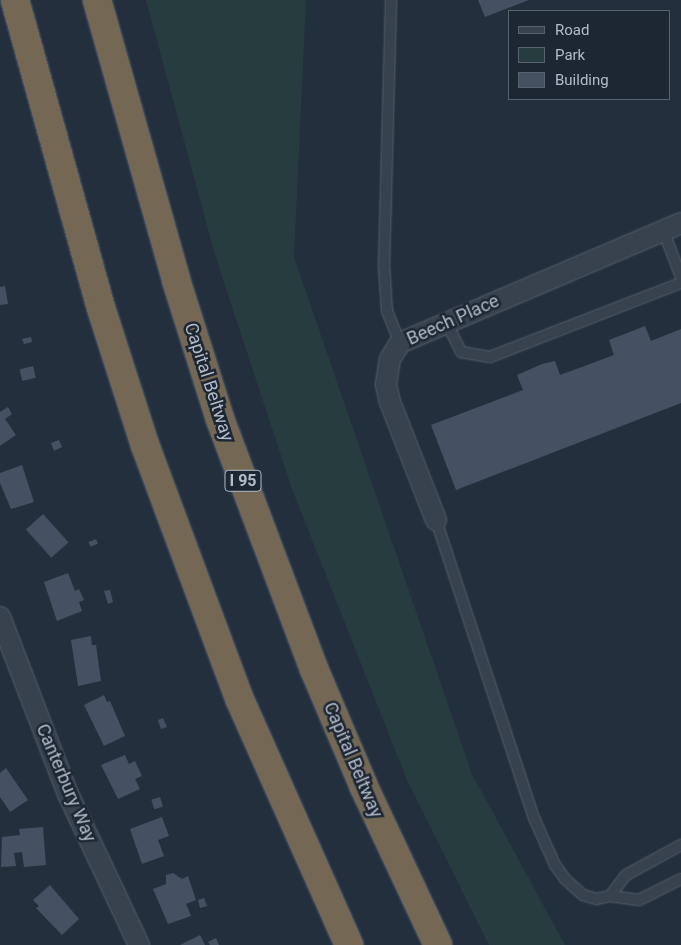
<!DOCTYPE html>
<style>
body{margin:0}
#map{position:relative;width:681px;height:945px;overflow:hidden;background:#242f3e;font-family:Roboto,sans-serif}
div>[style]{position:absolute}
.green>*{inset:0;background:#263c3f}
.building>*{inset:0;background:#455162;transform-origin:0 0}
.roads{filter:drop-shadow(0 0 1px #565f6c) drop-shadow(0 0 1px #565f6c)}
.service>*{height:10px;margin:-5px;padding:0 5px;transform-origin:5px;border-radius:5px;background:#38414e}
.minor>*{height:20px;margin:-10px;padding:0 10px;transform-origin:10px;border-radius:10px;background:#38414e}
.motorway>*{height:28px;margin:-14px;padding:0 14px;transform-origin:14px;border-radius:14px;background:#746855}
span{translate:-50% -50%;white-space:nowrap;text-align:center;line-height:1.15;-webkit-text-stroke:5px #1d2633;paint-order:stroke}
.shield-label span{padding:1px 4px;background:#1d2633;border:1px solid;border-radius:4px;-webkit-text-stroke-width:0}
.shield-label{font-size:16px;color:#b4bcc9;font-weight:700}
.street-label{font-size:18px;color:#b4bcc9}
.legend{position:absolute;left:508px;top:10px;width:162px;height:90px;box-sizing:border-box;background:#1d2633;border:1px solid #59626f;margin:0;padding:6px 9px;list-style:none;font-size:15px;color:#b4bcc9}
.legend li{display:flex;align-items:center;gap:10px;height:25px}
.legend b{width:25px;border:1px solid #59626f}
</style>
<div id="map">
<div class="green">
<i style="clip-path:polygon(146px 0,306px 0,294px 257px,472px 774px,565px 945px,489px 945px,407px 780px,292px 489px,215px 255px)"></i>
</div>
<div class="building">
<i style="clip-path:polygon(478px 0,529px 0,485px 17px)"></i>
<i style="clip-path:polygon(5px 286px,8px 304px,0 305px,0 287px)"></i>
<i style="clip-path:polygon(645px 326px,651px 341px,681px 329px,681px 403px,456px 490px,431px 425px,523px 390px,517px 375px,542px 364px,555px 361px,560px 375px,614px 355px,609px 340px)"></i>
<i style="clip-path:polygon(31px 337px,32px 342px,24px 344px,22px 339px)"></i>
<i style="left:33px;top:366px;width:12px;height:14px;rotate:76deg"></i>
<i style="clip-path:polygon(8px 407px,12px 414px,5px 419px,16px 435px,0 446px,0 412px)"></i>
<i style="clip-path:polygon(59px 440px,62px 447px,54px 451px,51px 443px)"></i>
<i style="clip-path:polygon(22px 465px,34px 502px,11px 509px,0 483px,0 473px)"></i>
<i style="left:43px;top:514px;width:38px;height:23px;rotate:48deg"></i>
<i style="left:96px;top:539px;width:5px;height:8px;rotate:68deg"></i>
<i style="clip-path:polygon(68px 573px,75px 591px,79px 589px,84px 600px,79px 602px,82px 611px,57px 621px,44px 582px)"></i>
<i style="clip-path:polygon(110px 590px,113px 602px,108px 604px,104px 591px)"></i>
<i style="clip-path:polygon(91px 636px,92px 645px,96px 645px,101px 681px,78px 686px,71px 640px)"></i>
<i style="clip-path:polygon(104px 695px,107px 702px,110px 701px,125px 736px,104px 746px,84px 705px)"></i>
<i style="clip-path:polygon(163px 718px,167px 727px,161px 729px,158px 720px)"></i>
<i style="clip-path:polygon(125px 755px,129px 764px,135px 761px,142px 776px,135px 779px,140px 789px,118px 799px,101px 765px)"></i>
<i style="clip-path:polygon(6px 768px,28px 800px,10px 812px,0 797px,0 773px)"></i>
<i style="left:160px;top:797px;width:10px;height:9px;rotate:73deg"></i>
<i style="clip-path:polygon(162px 817px,169px 836px,158px 840px,164px 856px,142px 864px,130px 829px)"></i>
<i style="clip-path:polygon(43px 827px,46px 865px,24px 867px,22px 852px,14px 853px,16px 866px,1px 867px,2px 837px,20px 835px,19px 829px)"></i>
<i style="clip-path:polygon(173px 873px,182px 879px,188px 876px,196px 900px,186px 904px,191px 916px,168px 924px,153px 889px,166px 884px,166px 875px)"></i>
<i style="clip-path:polygon(50px 885px,79px 919px,62px 935px,36px 908px,39px 906px,33px 900px)"></i>
<i style="clip-path:polygon(204px 898px,207px 906px,200px 908px,198px 900px)"></i>
<i style="clip-path:polygon(200px 935px,205px 945px,180px 945px)"></i>
<i style="clip-path:polygon(216px 938px,219px 945px,210px 945px,208px 942px)"></i>
</div>
<div class="roads">
<div class="service">
<i style="left:391px;top:0;width:265px;rotate:91.5deg"></i>
<i style="left:384px;top:265px;width:46px;rotate:86.3deg"></i>
<i style="left:387px;top:311px;width:35px;rotate:68deg"></i>
<i style="left:663px;top:230px;width:50px;rotate:69deg"></i>
<i style="left:446px;top:322px;width:34px;rotate:63deg"></i>
<i style="left:461px;top:352px;width:29px;rotate:10deg"></i>
<i style="left:490px;top:357px;width:205px;rotate:-21.2deg"></i>
<i style="left:436px;top:520px;width:314px;rotate:71.8deg"></i>
<i style="left:534px;top:818px;width:51px;rotate:65.9deg"></i>
<i style="left:555px;top:865px;width:17px;rotate:54deg"></i>
<i style="left:565px;top:879px;width:24px;rotate:42deg"></i>
<i style="left:583px;top:895px;width:14px;rotate:17deg"></i>
<i style="left:596px;top:899px;width:14px;rotate:-12deg"></i>
<i style="left:610px;top:896px;width:29px;rotate:8deg"></i>
<i style="left:639px;top:900px;width:47px;rotate:-26.6deg"></i>
<i style="left:610px;top:896px;width:26px;rotate:-53deg"></i>
<i style="left:626px;top:875px;width:63px;rotate:-28.6deg"></i>
</div>
<div class="minor">
<i style="left:436px;top:520px;width:127px;rotate:-111.3deg"></i>
<i style="left:390px;top:402px;width:18px;rotate:-103deg"></i>
<i style="left:386px;top:384px;width:25px;rotate:-81deg"></i>
<i style="left:390px;top:359px;width:19px;rotate:-58deg"></i>
<i style="left:400px;top:343px;width:306px;rotate:-23.1deg"></i>
<i style="left:0;top:617px;width:190px;rotate:69deg"></i>
<i style="left:68px;top:794px;width:167px;rotate:64.8deg"></i>
</div>
<div class="motorway">
<i style="left:15px;top:0;width:320px;rotate:74.4deg"></i>
<i style="left:101px;top:308px;width:144px;rotate:72.2deg"></i>
<i style="left:145px;top:445px;width:272px;rotate:69.6deg"></i>
<i style="left:240px;top:700px;width:268px;rotate:66deg"></i>
<i style="left:97px;top:0;width:291px;rotate:74.2deg"></i>
<i style="left:176px;top:280px;width:146px;rotate:72.4deg"></i>
<i style="left:220px;top:419px;width:267px;rotate:69.4deg"></i>
<i style="left:314px;top:669px;width:128px;rotate:67deg"></i>
<i style="left:364px;top:787px;width:174px;rotate:64.9deg"></i>
</div>
</div>
<div class="shield-label">
<span style="left:243px;top:481px">I 95</span>
</div>
<div class="street-label">
<span style="left:453px;top:320px;rotate:-24deg">Beech Place</span>
<span style="left:209px;top:382px;rotate:72deg">Capital Beltway</span>
<span style="left:353px;top:760px;rotate:67deg">Capital Beltway</span>
<span style="left:66px;top:783px;rotate:67deg">Canterbury Way</span>
</div>
<ul class="legend">
<li><b style="height:6px;background:#38414e"></b>Road</li>
<li><b style="height:14px;background:#263c3f"></b>Park</li>
<li><b style="height:14px;background:#455162"></b>Building</li>
</ul>
</div>
